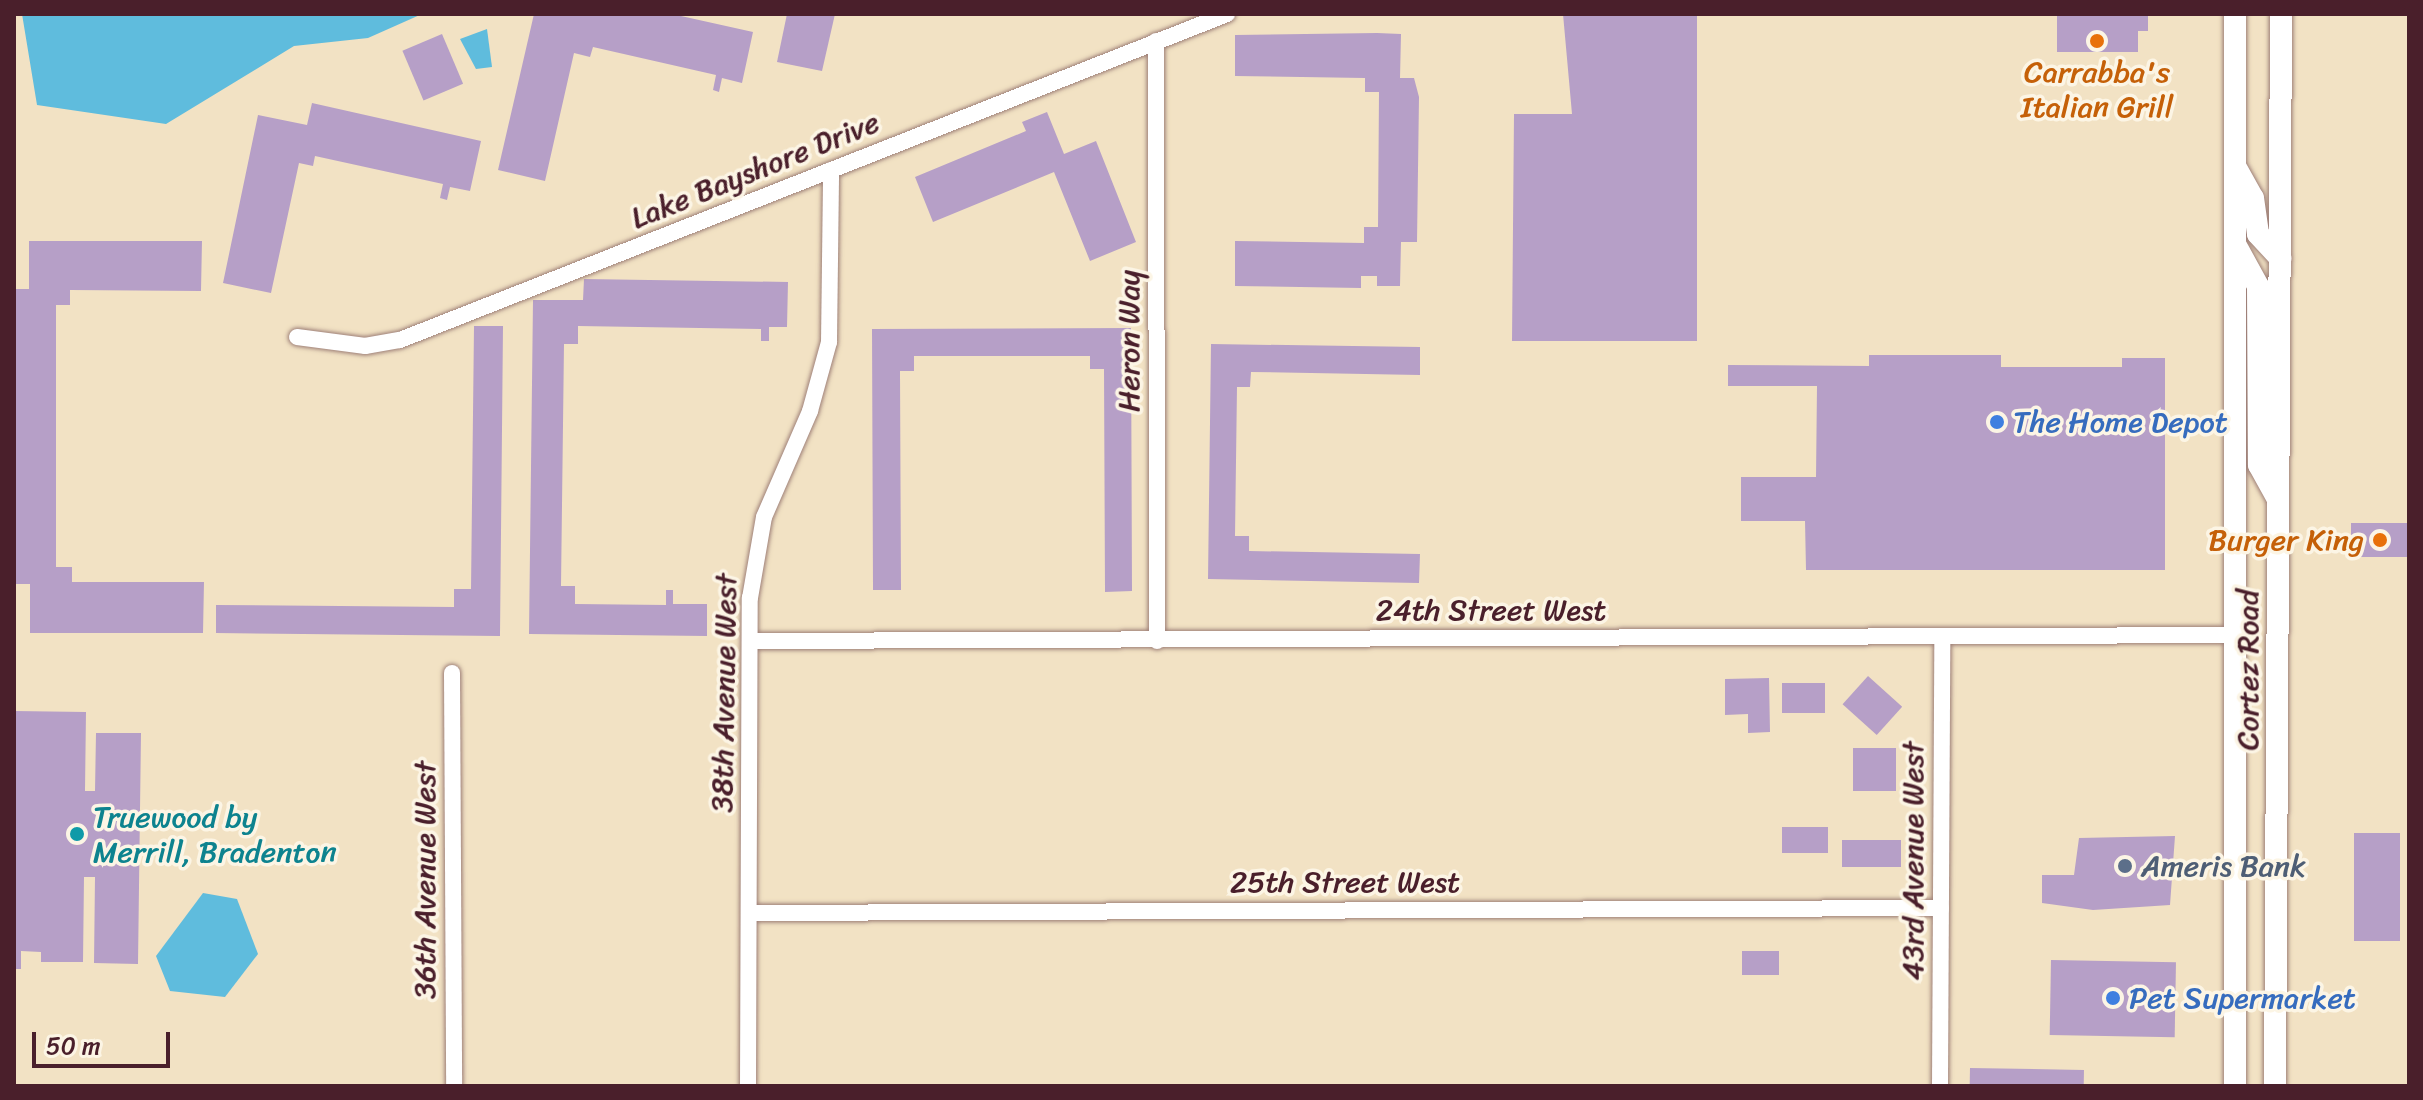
<!DOCTYPE html>
<style>
body{margin:0}
#map{position:relative;width:2423px;height:1100px;overflow:hidden;background:#f2e2c4;font-family:Sriracha,sans-serif}
div>[style]{position:absolute}
.water>*{inset:0;background:#5fbcdd}
.building>*{inset:0;background:#b69fc7;transform-origin:0 0}
.roads{filter:drop-shadow(0 0 2px #9e8078) drop-shadow(0 0 2px #9e8078)}
.street>*{height:16px;margin:-8px;padding:0 8px;transform-origin:8px;border-radius:8px;background:#fff}
.secondary>*{height:22px;margin:-11px;padding:0 11px;transform-origin:11px;border-radius:11px;background:#fff}
.dots>*{width:22px;height:22px;translate:-50% -50%;box-sizing:border-box;border:4px solid #fcf5e5;border-radius:50%}
span{translate:-50% -50%;white-space:nowrap;text-align:center;line-height:1.15;-webkit-text-stroke:7px #fcf5e5;paint-order:stroke}
.food-label{font-size:30px;color:#c56008}
.right{translate:-100% -50%;text-align:right}
.street-label{font-size:30px;color:#4a1f2b}
.shop-label{font-size:30px;color:#366cbe}
.left{translate:0 -50%;text-align:left}
.culture-label{font-size:30px;color:#0d838f}
.service-label{font-size:30px;color:#4e5e75}
.frame{position:absolute;inset:0;border:16px solid #4a1f2b;pointer-events:none}
.scale{position:absolute;left:32px;top:1032px;width:138px;height:36px;box-sizing:border-box;border:4px solid #4a1f2b;border-top:0;padding-left:10px;font-size:24px;line-height:28px;white-space:nowrap;color:#4a1f2b;-webkit-text-stroke:6px #fcf5e5;paint-order:stroke}
</style>
<div id="map">
<div class="water">
<i style="clip-path:polygon(22px 14px,422px 14px,368px 38px,294px 46px,166px 124px,37px 105px)"></i>
<i style="clip-path:polygon(487px 29px,492px 67px,476px 69px,460px 39px)"></i>
<i style="clip-path:polygon(203px 893px,237px 899px,258px 954px,225px 997px,170px 991px,156px 956px)"></i>
</div>
<div class="building">
<i style="clip-path:polygon(534px 14px,672px 14px,753px 32px,742px 83px,722px 78px,719px 92px,713px 90px,716px 75px,593px 47px,590px 57px,574px 53px,545px 181px,498px 170px)"></i>
<i style="clip-path:polygon(787px 14px,835px 14px,822px 71px,777px 62px)"></i>
<i style="clip-path:polygon(1563px 14px,1697px 14px,1697px 341px,1512px 341px,1514px 114px,1572px 114px)"></i>
<i style="clip-path:polygon(2057px 14px,2148px 14px,2148px 31px,2138px 31px,2138px 52px,2057px 52px)"></i>
<i style="clip-path:polygon(1377px 33px,1401px 34px,1400px 78px,1414px 78px,1419px 97px,1417px 242px,1401px 242px,1400px 286px,1377px 286px,1377px 276px,1361px 276px,1361px 288px,1235px 286px,1235px 241px,1364px 243px,1364px 227px,1378px 227px,1379px 92px,1365px 92px,1365px 78px,1235px 76px,1235px 35px)"></i>
<i style="left:442px;top:34px;width:54px;height:43px;rotate:67deg"></i>
<i style="clip-path:polygon(312px 103px,481px 141px,470px 191px,450px 187px,447px 200px,440px 198px,443px 184px,315px 156px,313px 166px,299px 163px,271px 293px,223px 283px,258px 115px,307px 125px)"></i>
<i style="clip-path:polygon(1047px 112px,1064px 154px,1096px 141px,1136px 242px,1090px 261px,1054px 172px,933px 222px,915px 177px,1026px 131px,1022px 122px)"></i>
<i style="clip-path:polygon(29px 241px,202px 241px,201px 291px,70px 290px,70px 305px,56px 305px,56px 567px,72px 567px,72px 582px,204px 582px,203px 633px,30px 633px,30px 584px,14px 584px,14px 289px,29px 289px)"></i>
<i style="clip-path:polygon(584px 279px,788px 282px,787px 327px,769px 327px,769px 341px,761px 341px,761px 329px,578px 326px,578px 344px,564px 344px,561px 586px,575px 586px,575px 604px,666px 605px,666px 590px,673px 590px,673px 604px,707px 604px,707px 636px,529px 634px,533px 300px,583px 300px)"></i>
<i style="clip-path:polygon(474px 326px,503px 326px,500px 636px,216px 633px,216px 605px,454px 607px,454px 589px,471px 589px)"></i>
<i style="clip-path:polygon(1131px 328px,1132px 591px,1105px 592px,1104px 369px,1090px 369px,1090px 356px,914px 356px,914px 371px,900px 371px,901px 590px,873px 590px,872px 329px)"></i>
<i style="clip-path:polygon(1211px 344px,1420px 347px,1420px 375px,1251px 372px,1250px 387px,1237px 387px,1235px 536px,1249px 536px,1249px 551px,1420px 554px,1419px 583px,1208px 579px)"></i>
<i style="clip-path:polygon(1869px 355px,2001px 355px,2001px 367px,2122px 367px,2122px 358px,2165px 358px,2165px 570px,1806px 570px,1805px 521px,1741px 521px,1741px 477px,1816px 477px,1817px 386px,1728px 386px,1728px 365px,1869px 366px)"></i>
<i style="left:2351px;top:523px;width:58px;height:34px"></i>
<i style="left:1868px;top:676px;width:46px;height:38px;rotate:42deg"></i>
<i style="clip-path:polygon(1769px 678px,1770px 732px,1748px 733px,1748px 714px,1725px 715px,1725px 679px)"></i>
<i style="left:1782px;top:683px;width:43px;height:30px"></i>
<i style="clip-path:polygon(14px 711px,86px 712px,85px 791px,95px 791px,96px 733px,141px 733px,138px 964px,94px 963px,95px 877px,84px 877px,83px 962px,41px 962px,41px 952px,21px 951px,21px 969px,14px 969px)"></i>
<i style="left:1896px;top:748px;width:43px;height:43px;rotate:90deg"></i>
<i style="left:1782px;top:827px;width:46px;height:26px"></i>
<i style="left:2354px;top:833px;width:46px;height:108px"></i>
<i style="clip-path:polygon(2175px 836px,2170px 905px,2093px 910px,2042px 903px,2042px 875px,2074px 875px,2079px 838px)"></i>
<i style="left:1842px;top:840px;width:59px;height:27px"></i>
<i style="left:1742px;top:951px;width:37px;height:24px"></i>
<i style="left:2051px;top:960px;width:125px;height:75px;rotate:1deg"></i>
<i style="left:1970px;top:1068px;width:114px;height:18px;rotate:1deg"></i>
</div>
<div class="roads">
<div class="street">
<i style="left:1156px;top:41px;width:600px;rotate:89.9deg"></i>
<i style="left:297px;top:337px;width:69px;rotate:7.5deg"></i>
<i style="left:365px;top:346px;width:36px;rotate:-10deg"></i>
<i style="left:400px;top:340px;width:889px;rotate:-21.51deg"></i>
<i style="left:750px;top:641px;width:1483px;rotate:-0.23deg"></i>
<i style="left:452px;top:673px;width:413px;rotate:89.7deg"></i>
<i style="left:749px;top:913px;width:1192px;rotate:-0.24deg"></i>
<i style="left:748px;top:1086px;width:488px;rotate:-89.8deg"></i>
<i style="left:750px;top:598px;width:82px;rotate:-80.2deg"></i>
<i style="left:764px;top:517px;width:116px;rotate:-66.5deg"></i>
<i style="left:810px;top:411px;width:72px;rotate:-74.6deg"></i>
<i style="left:829px;top:342px;width:172px;rotate:-89.3deg"></i>
<i style="left:1940px;top:1086px;width:449px;rotate:-89.7deg"></i>
</div>
<div class="secondary">
<i style="left:2235px;top:14px;width:1072px;rotate:90deg"></i>
<i style="left:2235px;top:166px;width:37px;rotate:61deg"></i>
<i style="left:2253px;top:198px;width:36px;rotate:82deg"></i>
<i style="left:2258px;top:234px;width:33px;rotate:47deg"></i>
<i style="left:2235px;top:244px;width:48px;rotate:61.3deg"></i>
<i style="left:2258px;top:286px;width:179px;rotate:89.7deg"></i>
<i style="left:2259px;top:465px;width:39px;rotate:61deg"></i>
<i style="left:2275px;top:1086px;width:1072px;rotate:-89.68deg"></i>
</div>
</div>
<div class="dots">
<i style="left:2097px;top:41px;background:#e8710a"></i>
<i style="left:1997px;top:422px;background:#3f7fe0"></i>
<i style="left:2380px;top:540px;background:#e8710a"></i>
<i style="left:77px;top:834px;background:#0f9aa8"></i>
<i style="left:2125px;top:866px;background:#5c6f8a"></i>
<i style="left:2113px;top:998px;background:#3f7fe0"></i>
</div>
<div class="food-label">
<span style="left:2097px;top:89px">Carrabba's<br>Italian Grill</span>
<span class="right" style="left:2364px;top:540px">Burger King</span>
</div>
<div class="street-label">
<span style="left:755px;top:170px;rotate:-22deg">Lake Bayshore Drive</span>
<span style="left:1129px;top:341px;rotate:-90deg">Heron Way</span>
<span style="left:1491px;top:610px">24th Street West</span>
<span style="left:2248px;top:670px;rotate:-90deg">Cortez Road</span>
<span style="left:724px;top:693px;rotate:-89deg">38th Avenue West</span>
<span style="left:1913px;top:861px;rotate:-90deg">43rd Avenue West</span>
<span style="left:425px;top:880px;rotate:-90deg">36th Avenue West</span>
<span style="left:1345px;top:882px">25th Street West</span>
</div>
<div class="shop-label">
<span class="left" style="left:2013px;top:422px">The Home Depot</span>
<span class="left" style="left:2129px;top:998px">Pet Supermarket</span>
</div>
<div class="culture-label">
<span class="left" style="left:93px;top:834px">Truewood by<br>Merrill, Bradenton</span>
</div>
<div class="service-label">
<span class="left" style="left:2141px;top:866px">Ameris Bank</span>
</div>
<div class="frame"></div>
<div class="scale">50 m</div>
</div>
